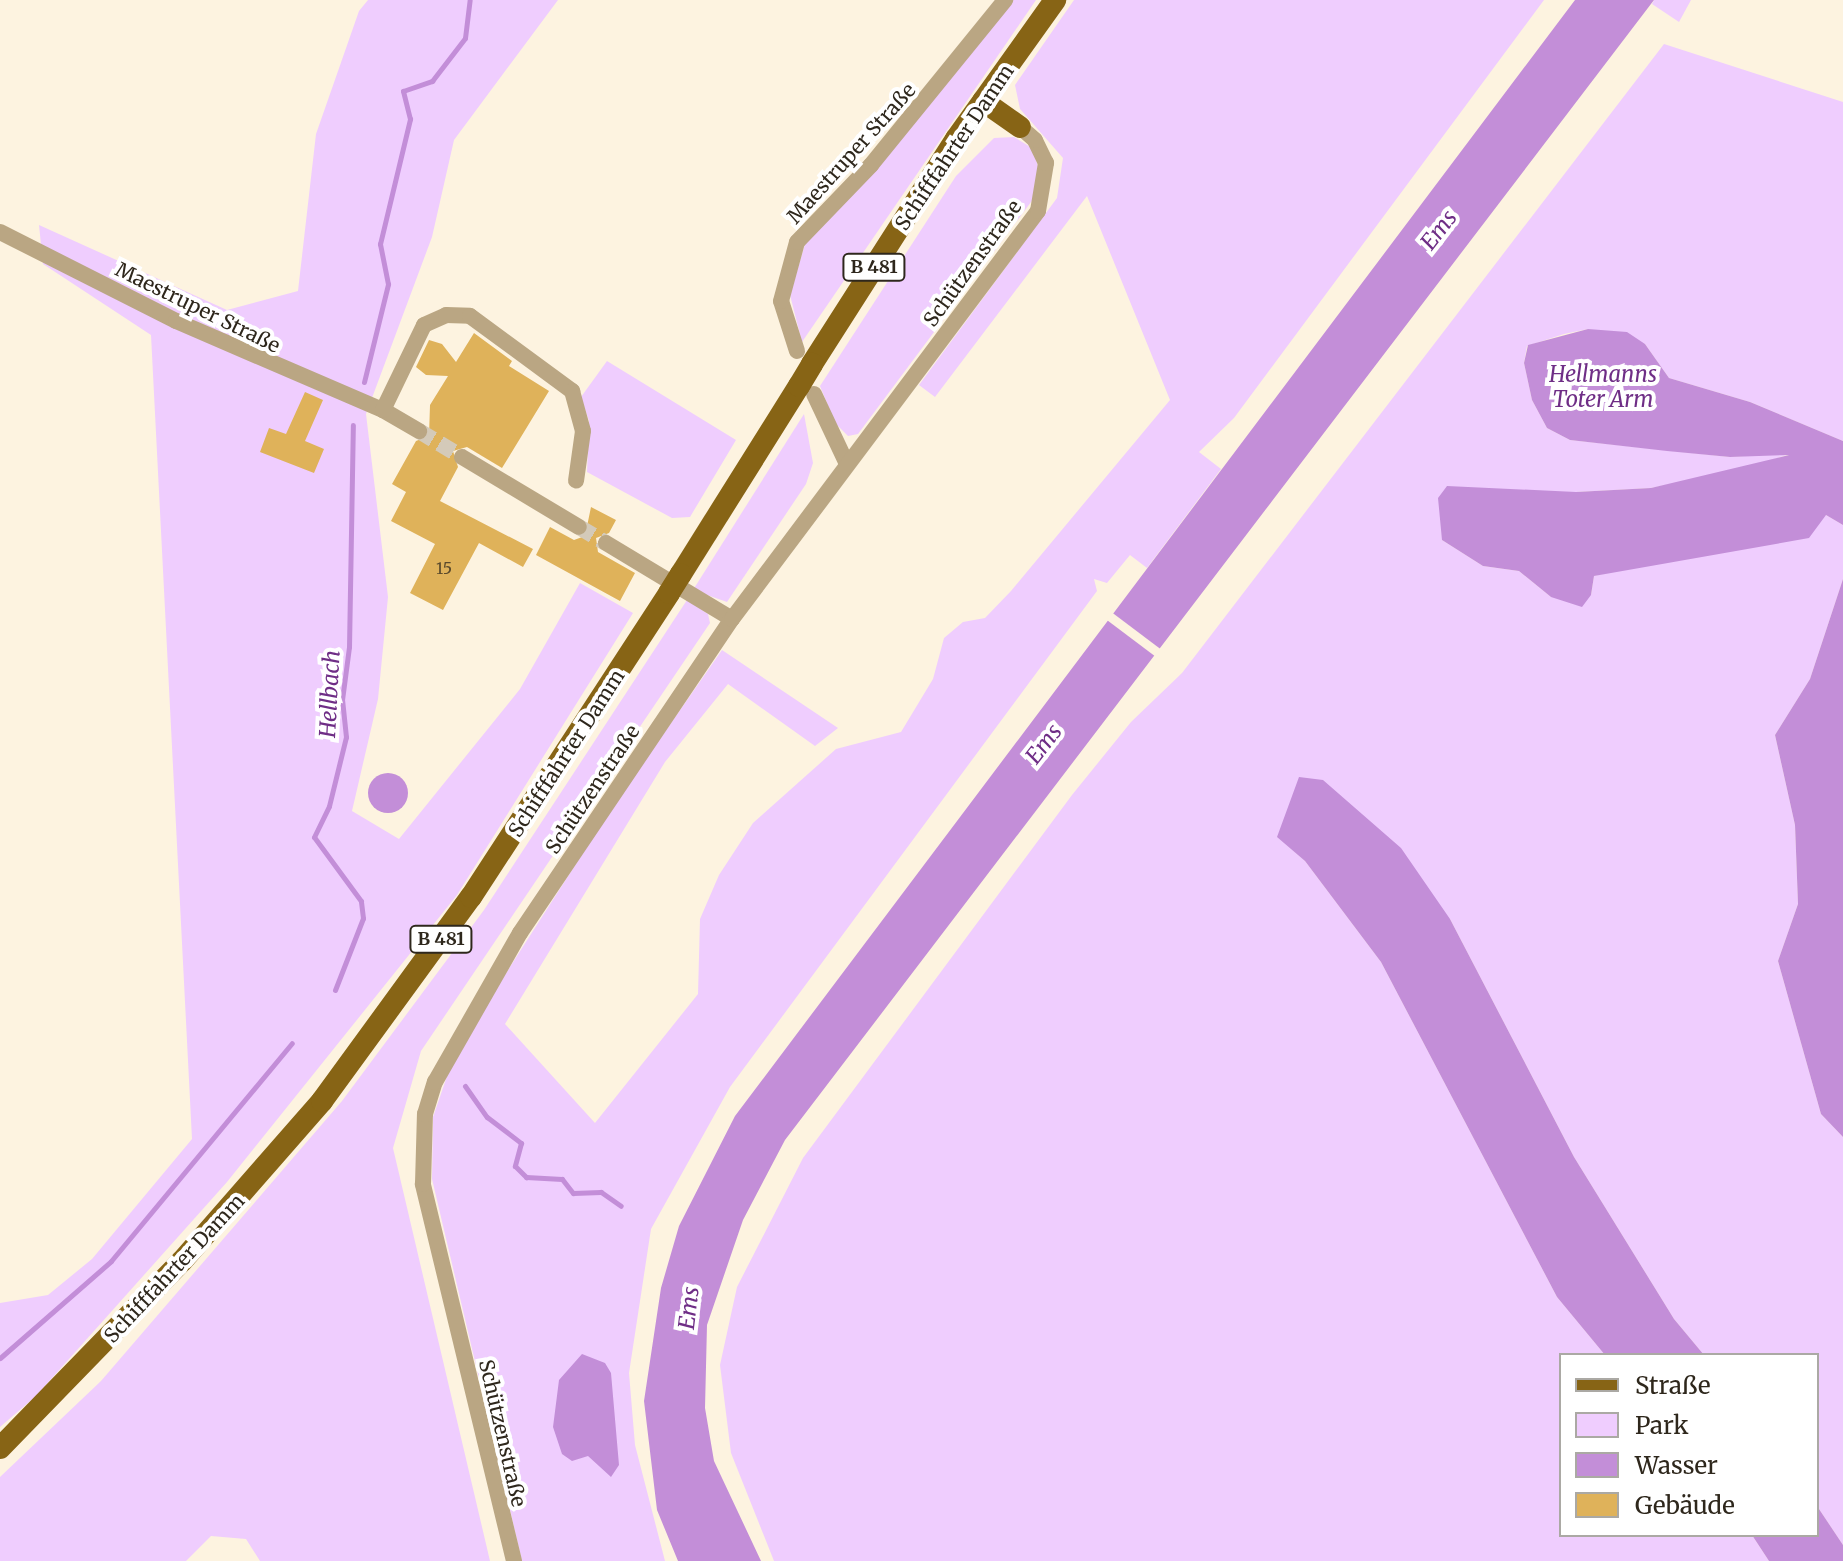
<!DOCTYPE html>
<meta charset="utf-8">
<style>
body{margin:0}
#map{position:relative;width:1843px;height:1561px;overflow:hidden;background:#fdf3e0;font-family:Merriweather,serif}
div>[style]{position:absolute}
.green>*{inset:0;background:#efcdfe}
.water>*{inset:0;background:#c38ed8}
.round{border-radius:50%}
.pier>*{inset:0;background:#fdf3e0;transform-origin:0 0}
.stream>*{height:5px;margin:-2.5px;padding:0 2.5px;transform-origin:2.5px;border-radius:2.5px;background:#c38ed8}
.building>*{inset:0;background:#dfb25a}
.minor-tunnel>*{height:16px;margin-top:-8px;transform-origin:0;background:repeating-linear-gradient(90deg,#d4cab9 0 16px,transparent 0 24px)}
.minor>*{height:16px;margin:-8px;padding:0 8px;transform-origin:8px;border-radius:8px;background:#baa683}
.major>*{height:22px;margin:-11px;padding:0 11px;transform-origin:11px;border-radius:11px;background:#876415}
.major-bridge>*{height:22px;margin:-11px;padding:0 11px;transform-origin:11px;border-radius:11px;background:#876415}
span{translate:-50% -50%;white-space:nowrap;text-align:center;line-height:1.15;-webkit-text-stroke:8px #fff;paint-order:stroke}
.number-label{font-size:16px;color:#5a4a2c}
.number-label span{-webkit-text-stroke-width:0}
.shield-label span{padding:2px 6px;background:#fff;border:2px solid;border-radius:6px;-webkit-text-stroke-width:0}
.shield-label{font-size:18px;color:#2e271c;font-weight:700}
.street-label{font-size:20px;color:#2e271c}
.water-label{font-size:22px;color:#6f2e86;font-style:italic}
.legend{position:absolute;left:1559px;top:1353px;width:260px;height:184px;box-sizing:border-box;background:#fff;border:2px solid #aba9a4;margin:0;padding:10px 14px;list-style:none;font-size:24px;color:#2e271c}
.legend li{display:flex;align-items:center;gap:16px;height:40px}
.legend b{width:40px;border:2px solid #aba9a4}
</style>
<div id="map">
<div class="green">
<i style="clip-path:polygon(368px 0,558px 0,454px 140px,432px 237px,366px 414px,388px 597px,378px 699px,352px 811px,399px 839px,520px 689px,580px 583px,633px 613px,457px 895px,227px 1182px,36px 1396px,0 1427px,0 1303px,48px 1295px,92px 1259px,192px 1139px,151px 335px,43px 264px,39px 225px,227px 310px,298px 291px,316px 134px,359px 11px)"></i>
<i style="clip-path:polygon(1013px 0,1036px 0,802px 342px,790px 295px,805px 244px)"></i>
<i style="clip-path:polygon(1074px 0,1544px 0,1234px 418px,1199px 452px,1221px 469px,1147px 568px,1130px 555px,1107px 583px,1094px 579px,1097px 591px,730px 1087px,651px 1229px,629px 1373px,635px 1445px,665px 1561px,522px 1561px,432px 1179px,433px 1117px,455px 1053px,611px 809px,722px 650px,838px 728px,815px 746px,728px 684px,665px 762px,505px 1024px,595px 1123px,698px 994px,700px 919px,719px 875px,753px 823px,836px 749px,901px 732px,933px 679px,944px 638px,963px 622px,985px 618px,1011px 591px,1170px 400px,1087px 196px,935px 397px,919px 385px,1057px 198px,1063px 158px,1020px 109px,1015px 85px)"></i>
<i style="clip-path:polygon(1654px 0,1691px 0,1679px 22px,1652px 4px)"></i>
<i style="clip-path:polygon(1664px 44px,1843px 102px,1843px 441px,1750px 402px,1669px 378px,1645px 344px,1588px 329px,1564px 334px,1527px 346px,1524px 363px,1532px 400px,1547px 428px,1570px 440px,1730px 457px,1793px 453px,1740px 470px,1651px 488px,1576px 492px,1442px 540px,1483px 566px,1519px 571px,1551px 597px,1591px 595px,1594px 576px,1826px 515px,1843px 525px,1843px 579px,1810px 679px,1775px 735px,1795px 825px,1798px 904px,1778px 961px,1821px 1114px,1843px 1137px,1843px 1545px,1817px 1506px,1817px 1355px,1704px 1355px,1674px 1319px,1574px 1157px,1450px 919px,1278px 837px,1305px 861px,1381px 962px,1557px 1297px,1605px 1355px,1561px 1355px,1561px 1535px,1752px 1535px,1769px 1561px,774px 1561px,731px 1453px,720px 1365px,737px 1287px,803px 1158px,1072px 795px,1131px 722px,1182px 673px)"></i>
<i style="clip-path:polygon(1014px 137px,1032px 148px,1040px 172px,1037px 194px,858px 434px,848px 436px,835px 423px,820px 386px,956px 176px,994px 138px)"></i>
<i style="clip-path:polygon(607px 361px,736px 440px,690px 517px,672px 518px,587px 472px,589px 421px,581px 397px)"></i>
<i style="clip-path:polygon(804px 414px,813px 463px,806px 484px,727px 602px,693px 590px)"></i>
<i style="clip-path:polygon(687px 600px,708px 614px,710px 623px,421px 1051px,393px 1148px,490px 1561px,260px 1561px,246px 1539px,211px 1536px,186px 1561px,0 1561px,0 1477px,101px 1381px,342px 1101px,484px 910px)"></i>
</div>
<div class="water">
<i style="clip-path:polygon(1575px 0,1654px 0,785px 1140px,743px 1220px,707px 1325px,705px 1408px,714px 1461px,761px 1561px,678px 1561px,657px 1510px,644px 1401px,661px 1288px,679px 1226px,735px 1116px)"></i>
<i style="clip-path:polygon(1588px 329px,1627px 332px,1645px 344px,1669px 378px,1750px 402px,1843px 441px,1843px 525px,1826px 515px,1809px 538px,1594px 576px,1591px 595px,1582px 607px,1551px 597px,1519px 571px,1483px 566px,1442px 540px,1438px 498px,1447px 486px,1576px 492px,1651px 488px,1789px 455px,1730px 457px,1667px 451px,1570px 440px,1547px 428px,1532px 400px,1524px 363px,1528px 345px)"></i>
<i style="clip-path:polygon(1843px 579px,1843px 1137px,1821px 1114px,1778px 961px,1798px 904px,1795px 825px,1775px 735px,1810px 679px)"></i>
<i class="round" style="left:368px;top:773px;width:40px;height:40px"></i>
<i style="clip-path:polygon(1299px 777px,1323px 780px,1401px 848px,1450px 919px,1574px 1157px,1674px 1319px,1704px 1355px,1605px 1355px,1557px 1297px,1381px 962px,1305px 861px,1277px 837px)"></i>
<i style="clip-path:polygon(582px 1354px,605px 1363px,611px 1373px,619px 1465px,611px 1477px,588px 1456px,572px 1461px,562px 1454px,553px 1427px,559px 1380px)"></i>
<i style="clip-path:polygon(1817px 1506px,1843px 1545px,1843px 1561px,1769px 1561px,1752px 1535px,1817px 1535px)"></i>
</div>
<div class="pier">
<i style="left:1110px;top:611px;width:69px;height:9px;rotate:37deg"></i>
</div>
<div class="stream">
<i style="left:364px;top:382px;width:101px;rotate:-76.2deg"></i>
<i style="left:388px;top:284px;width:41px;rotate:-101.3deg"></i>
<i style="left:380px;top:244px;width:129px;rotate:-76.5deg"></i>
<i style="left:410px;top:119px;width:29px;rotate:-104deg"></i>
<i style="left:403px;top:91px;width:31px;rotate:-19deg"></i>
<i style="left:432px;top:81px;width:54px;rotate:-52.5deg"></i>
<i style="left:465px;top:38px;width:38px;rotate:-83deg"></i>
<i style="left:335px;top:990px;width:77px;rotate:-68.7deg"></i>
<i style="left:363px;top:918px;width:17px;rotate:-97deg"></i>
<i style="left:361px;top:901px;width:79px;rotate:-126.3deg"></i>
<i style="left:314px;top:837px;width:34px;rotate:-64deg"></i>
<i style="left:329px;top:806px;width:71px;rotate:-76.2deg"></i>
<i style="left:346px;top:737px;width:37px;rotate:-96deg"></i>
<i style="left:342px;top:700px;width:53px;rotate:-82.5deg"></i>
<i style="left:349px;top:647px;width:222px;rotate:-89deg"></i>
<i style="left:465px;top:1086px;width:38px;rotate:55deg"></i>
<i style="left:487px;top:1117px;width:43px;rotate:37.4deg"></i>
<i style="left:521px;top:1143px;width:24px;rotate:105deg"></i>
<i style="left:515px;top:1166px;width:16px;rotate:45deg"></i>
<i style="left:526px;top:1177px;width:36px;rotate:3deg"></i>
<i style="left:562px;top:1179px;width:18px;rotate:52deg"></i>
<i style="left:573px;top:1193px;width:28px;rotate:-2deg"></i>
<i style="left:601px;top:1192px;width:24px;rotate:35deg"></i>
<i style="left:0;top:1358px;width:147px;rotate:-41.1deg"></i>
<i style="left:111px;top:1261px;width:283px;rotate:-50.3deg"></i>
</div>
<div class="building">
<i style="clip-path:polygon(474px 333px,512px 361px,509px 366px,549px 391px,502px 468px,467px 447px,453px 451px,458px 467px,440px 501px,533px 549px,523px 567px,479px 543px,443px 610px,410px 593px,435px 544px,391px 521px,406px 492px,392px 484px,416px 441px,429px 436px,430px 405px,448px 376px,426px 375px,416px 367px,429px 340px,442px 344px,456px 362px)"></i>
<i style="clip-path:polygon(305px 392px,323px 400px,305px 441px,324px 449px,314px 473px,260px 452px,269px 428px,286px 434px)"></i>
<i style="clip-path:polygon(591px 507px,616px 520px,609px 533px,596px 538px,598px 552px,635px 573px,620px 601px,536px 555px,550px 527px,574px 540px,585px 536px)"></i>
</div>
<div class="minor-tunnel">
<i style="left:419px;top:431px;width:50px;rotate:31.2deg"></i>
<i style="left:579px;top:527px;width:31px;rotate:31deg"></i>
</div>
<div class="minor">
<i style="left:0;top:232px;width:197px;rotate:26.8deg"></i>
<i style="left:176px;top:321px;width:225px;rotate:23.3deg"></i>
<i style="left:383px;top:410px;width:42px;rotate:30.3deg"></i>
<i style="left:797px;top:351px;width:52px;rotate:-107.7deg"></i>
<i style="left:781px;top:301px;width:61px;rotate:-74.8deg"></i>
<i style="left:797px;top:242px;width:107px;rotate:-46.1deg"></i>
<i style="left:871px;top:165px;width:213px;rotate:-50.9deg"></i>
<i style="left:814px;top:394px;width:77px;rotate:64.8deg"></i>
<i style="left:383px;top:410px;width:94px;rotate:-64.2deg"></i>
<i style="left:424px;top:325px;width:24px;rotate:-24deg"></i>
<i style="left:446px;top:315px;width:24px;rotate:2deg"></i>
<i style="left:470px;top:316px;width:127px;rotate:36.3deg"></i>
<i style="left:572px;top:391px;width:41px;rotate:74.6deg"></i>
<i style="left:583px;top:431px;width:50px;rotate:98deg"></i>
<i style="left:462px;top:457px;width:136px;rotate:30.9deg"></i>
<i style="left:606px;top:543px;width:147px;rotate:31.1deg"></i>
<i style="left:514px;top:1561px;width:388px;rotate:-103.6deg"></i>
<i style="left:423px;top:1184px;width:70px;rotate:-88.4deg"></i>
<i style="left:425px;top:1114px;width:34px;rotate:-73deg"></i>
<i style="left:435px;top:1082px;width:172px;rotate:-60.3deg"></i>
<i style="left:520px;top:933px;width:379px;rotate:-56deg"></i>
<i style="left:732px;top:619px;width:510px;rotate:-53.13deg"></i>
<i style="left:1038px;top:211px;width:49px;rotate:-80.5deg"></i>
<i style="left:1046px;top:163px;width:25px;rotate:-116deg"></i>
<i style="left:1035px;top:140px;width:20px;rotate:-139deg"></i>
</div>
<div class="major">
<i style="left:983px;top:101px;width:45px;rotate:35.1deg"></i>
<i style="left:812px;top:364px;width:267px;rotate:-57.4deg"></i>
<i style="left:956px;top:139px;width:171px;rotate:-54.5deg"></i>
<i style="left:681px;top:574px;width:222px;rotate:-57.9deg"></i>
<i style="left:0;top:1448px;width:261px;rotate:-45.8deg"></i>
<i style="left:182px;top:1261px;width:213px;rotate:-48.8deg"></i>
<i style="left:322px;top:1101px;width:253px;rotate:-53.9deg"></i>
<i style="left:471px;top:897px;width:363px;rotate:-56.9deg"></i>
</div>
<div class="major-bridge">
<i style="left:799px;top:386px;width:26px;rotate:-59deg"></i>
<i style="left:669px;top:593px;width:22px;rotate:-58deg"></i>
</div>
<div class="number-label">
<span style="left:444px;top:568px">15</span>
</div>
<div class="shield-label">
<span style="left:874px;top:267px">B 481</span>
<span style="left:441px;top:939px">B 481</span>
</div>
<div class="street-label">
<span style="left:954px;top:147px;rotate:-56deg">Schifffahrter Damm</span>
<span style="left:851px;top:153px;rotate:-48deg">Maestruper Straße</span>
<span style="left:972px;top:263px;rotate:-54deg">Schützenstraße</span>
<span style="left:198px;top:307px;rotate:26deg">Maestruper Straße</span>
<span style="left:566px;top:753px;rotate:-57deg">Schifffahrter Damm</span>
<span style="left:592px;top:789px;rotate:-56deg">Schützenstraße</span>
<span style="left:174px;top:1268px;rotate:-47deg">Schifffahrter Damm</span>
<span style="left:503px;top:1433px;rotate:77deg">Schützenstraße</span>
</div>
<div class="water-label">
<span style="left:1439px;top:230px;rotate:-52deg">Ems</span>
<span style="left:1603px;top:387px">Hellmanns<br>Toter Arm</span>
<span style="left:330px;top:694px;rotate:-87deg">Hellbach</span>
<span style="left:1044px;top:744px;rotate:-52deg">Ems</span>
<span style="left:689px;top:1308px;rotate:-83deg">Ems</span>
</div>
<ul class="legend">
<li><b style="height:10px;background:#876415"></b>Straße</li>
<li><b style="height:22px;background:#efcdfe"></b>Park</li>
<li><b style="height:22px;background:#c38ed8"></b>Wasser</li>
<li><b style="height:22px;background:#dfb25a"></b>Gebäude</li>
</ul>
</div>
